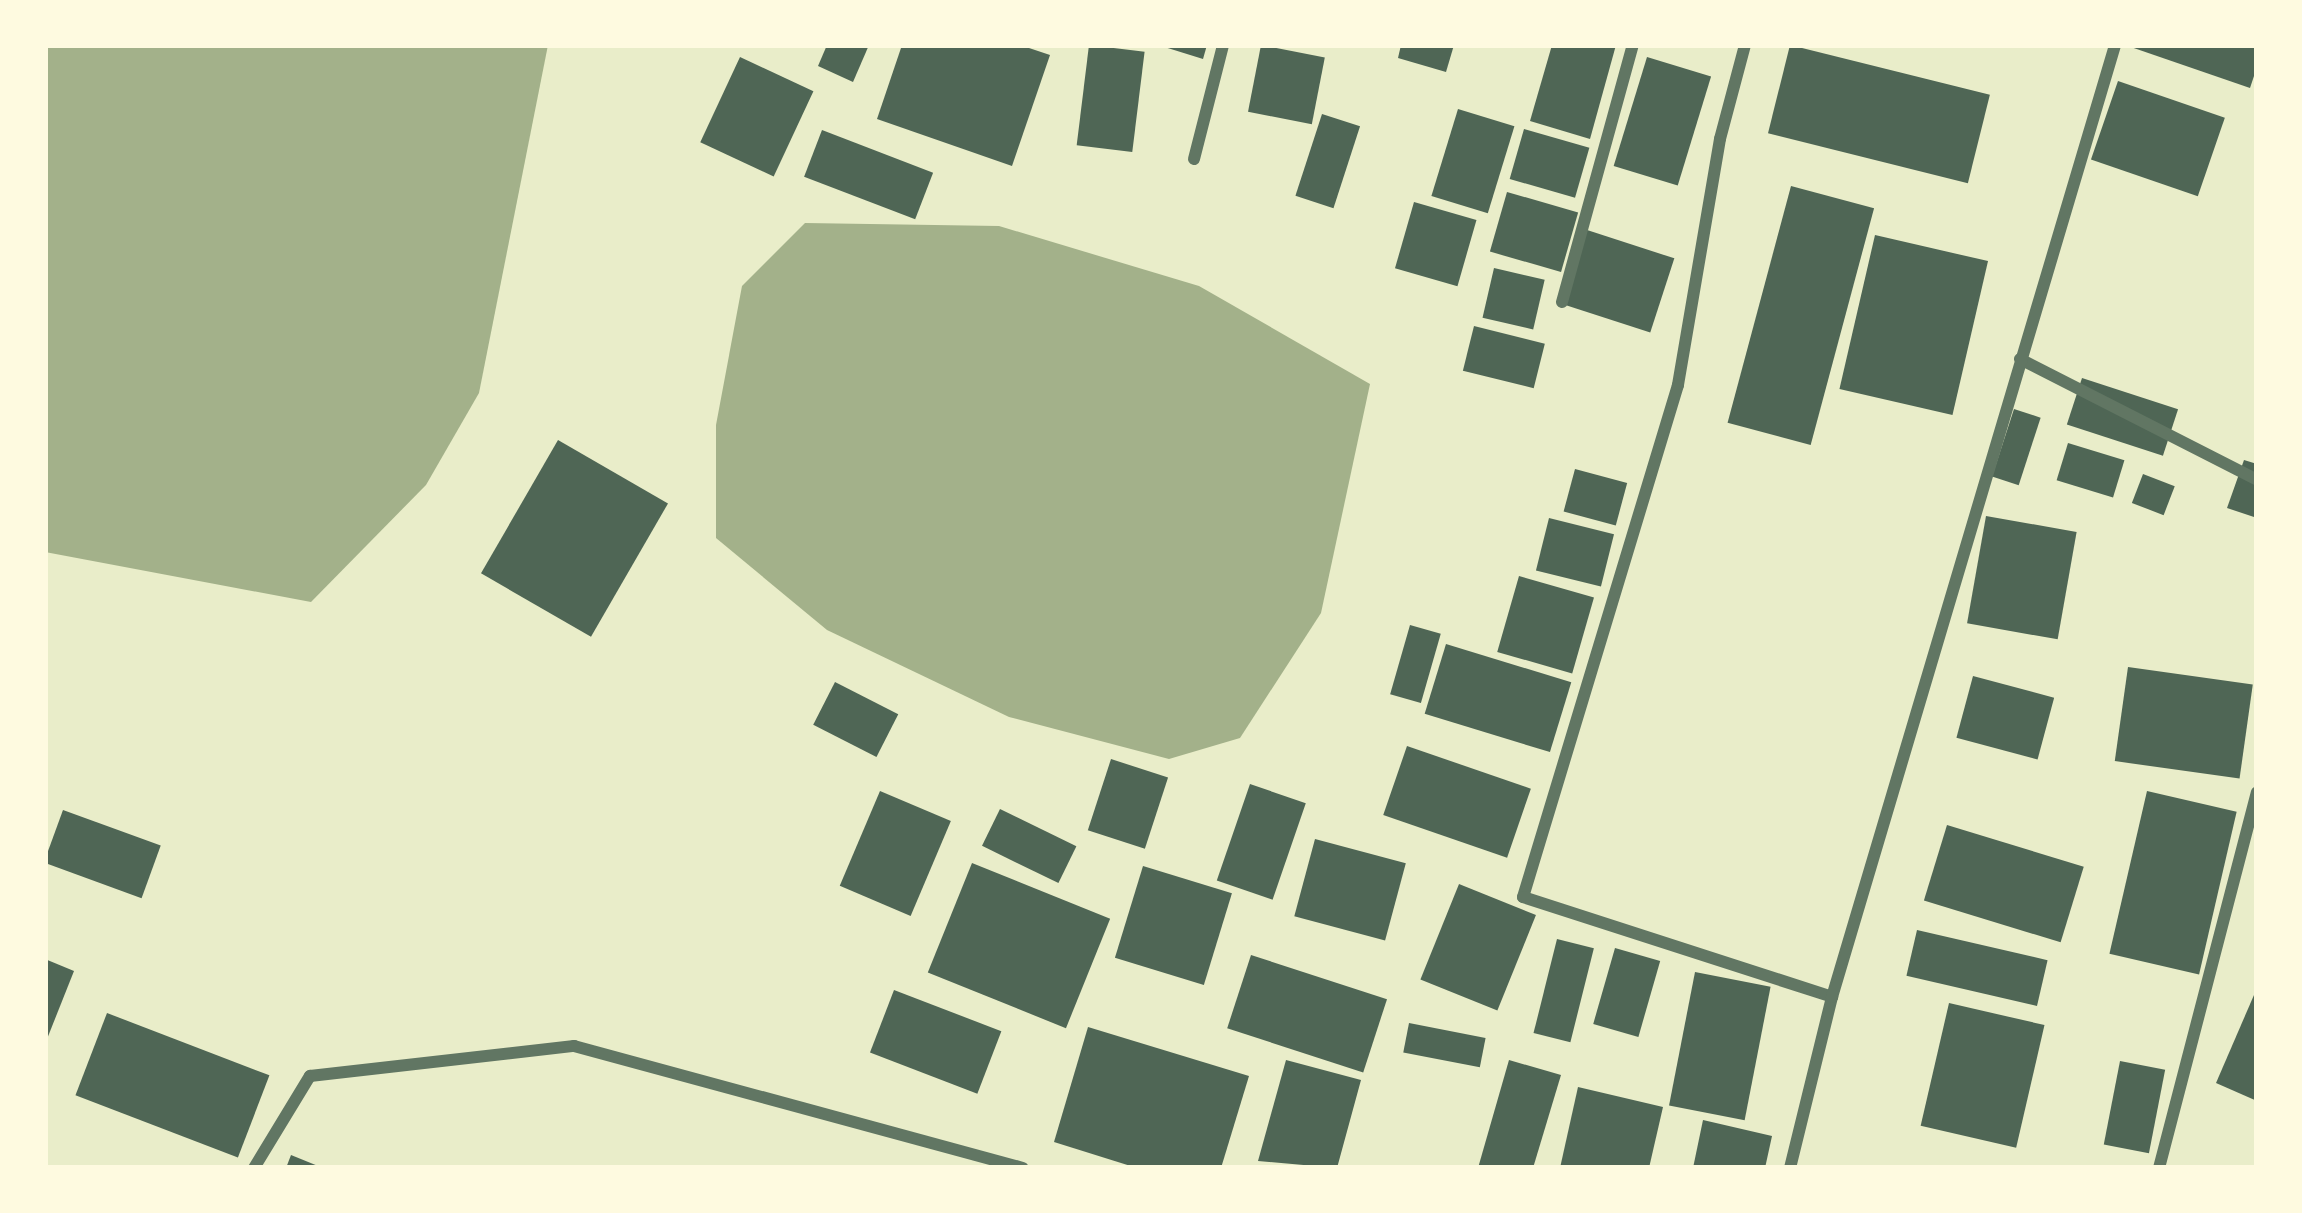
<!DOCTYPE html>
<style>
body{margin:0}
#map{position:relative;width:2302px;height:1213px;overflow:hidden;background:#e9edc9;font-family:"Nunito Sans",sans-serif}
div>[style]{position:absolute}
.water>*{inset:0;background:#a3b18a}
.building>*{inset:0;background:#4f6655;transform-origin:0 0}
.minor>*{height:12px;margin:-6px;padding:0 6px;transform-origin:6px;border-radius:6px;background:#617663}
span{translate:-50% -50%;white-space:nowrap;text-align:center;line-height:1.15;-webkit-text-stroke:9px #fefae0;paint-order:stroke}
.frame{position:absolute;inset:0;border:48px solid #fefae0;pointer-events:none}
</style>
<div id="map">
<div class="water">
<i style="clip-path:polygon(45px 45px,548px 45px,479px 393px,426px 485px,311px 602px,45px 552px)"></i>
<i style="clip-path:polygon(805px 223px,999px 226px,1199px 286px,1370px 384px,1321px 613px,1240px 738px,1169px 759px,1009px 717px,827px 630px,716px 538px,716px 425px,742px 286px)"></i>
</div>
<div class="building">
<i style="clip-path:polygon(827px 45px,869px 45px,853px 82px,818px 66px)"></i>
<i style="clip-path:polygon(902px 45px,1020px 45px,1050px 55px,1012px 166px,877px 119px)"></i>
<i style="left:1089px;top:45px;width:56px;height:101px;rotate:7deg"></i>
<i style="clip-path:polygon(1158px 45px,1207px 45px,1203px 59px)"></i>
<i style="left:1261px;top:45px;width:65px;height:68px;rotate:11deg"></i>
<i style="clip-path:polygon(1401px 45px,1454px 45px,1446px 72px,1398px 58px)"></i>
<i style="clip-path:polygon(1552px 45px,1616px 45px,1590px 139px,1530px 121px)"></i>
<i style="left:1790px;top:45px;width:206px;height:91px;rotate:14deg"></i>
<i style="clip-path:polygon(2125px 45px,2257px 45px,2257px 67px,2250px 88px)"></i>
<i style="left:740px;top:57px;width:81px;height:94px;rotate:25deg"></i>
<i style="left:1647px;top:57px;width:67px;height:114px;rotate:17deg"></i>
<i style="left:2118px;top:81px;width:113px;height:83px;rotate:19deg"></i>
<i style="left:1458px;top:109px;width:59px;height:91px;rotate:17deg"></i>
<i style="left:1322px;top:114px;width:40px;height:86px;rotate:18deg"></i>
<i style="left:1524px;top:129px;width:68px;height:52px;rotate:16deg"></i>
<i style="left:822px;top:130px;width:119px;height:50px;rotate:21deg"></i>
<i style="left:1791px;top:186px;width:86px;height:245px;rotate:15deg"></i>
<i style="left:1507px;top:192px;width:74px;height:62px;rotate:16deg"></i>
<i style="left:1414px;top:202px;width:65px;height:69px;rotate:16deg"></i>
<i style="left:1584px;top:229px;width:95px;height:78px;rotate:18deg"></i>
<i style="left:1875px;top:235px;width:116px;height:158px;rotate:13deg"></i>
<i style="left:1494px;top:268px;width:52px;height:51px;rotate:13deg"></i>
<i style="left:1474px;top:326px;width:73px;height:46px;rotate:14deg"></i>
<i style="left:2082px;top:378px;width:101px;height:49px;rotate:18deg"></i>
<i style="left:2014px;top:409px;width:28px;height:71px;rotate:18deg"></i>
<i style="left:558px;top:440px;width:127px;height:154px;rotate:30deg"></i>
<i style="left:2068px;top:443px;width:59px;height:39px;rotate:17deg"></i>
<i style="clip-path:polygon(2244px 460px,2257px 464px,2257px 518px,2227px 508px)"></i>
<i style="left:1575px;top:469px;width:54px;height:44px;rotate:15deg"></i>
<i style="left:2143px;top:474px;width:34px;height:31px;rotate:21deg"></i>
<i style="left:1986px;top:516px;width:92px;height:109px;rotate:10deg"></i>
<i style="left:1549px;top:518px;width:67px;height:54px;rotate:14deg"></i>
<i style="left:1519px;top:576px;width:78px;height:79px;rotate:16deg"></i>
<i style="left:1410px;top:625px;width:32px;height:72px;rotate:16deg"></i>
<i style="left:1446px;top:644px;width:131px;height:73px;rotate:17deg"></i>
<i style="left:2128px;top:667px;width:126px;height:95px;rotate:8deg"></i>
<i style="left:1973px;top:676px;width:84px;height:64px;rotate:15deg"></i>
<i style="left:835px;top:682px;width:71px;height:48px;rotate:27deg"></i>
<i style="left:1407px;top:746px;width:131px;height:73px;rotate:19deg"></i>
<i style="left:1111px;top:759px;width:60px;height:75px;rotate:18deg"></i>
<i style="left:1250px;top:784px;width:59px;height:102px;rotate:19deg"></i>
<i style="left:880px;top:791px;width:77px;height:103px;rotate:23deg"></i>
<i style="left:2147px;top:791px;width:92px;height:167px;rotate:13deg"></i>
<i style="left:1000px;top:809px;width:85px;height:41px;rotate:26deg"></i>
<i style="left:63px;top:810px;width:104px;height:56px;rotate:20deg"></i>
<i style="left:1947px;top:825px;width:143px;height:79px;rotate:17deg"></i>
<i style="left:1315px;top:839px;width:94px;height:80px;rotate:15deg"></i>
<i style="left:972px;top:863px;width:149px;height:118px;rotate:22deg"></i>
<i style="left:1143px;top:866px;width:93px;height:96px;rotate:17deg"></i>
<i style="left:1459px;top:884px;width:83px;height:103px;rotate:22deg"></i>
<i style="left:1917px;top:930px;width:134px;height:47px;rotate:13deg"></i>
<i style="left:1557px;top:939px;width:38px;height:97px;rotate:14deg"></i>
<i style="left:1615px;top:948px;width:47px;height:79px;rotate:16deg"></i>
<i style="left:1251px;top:955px;width:143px;height:77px;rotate:18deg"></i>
<i style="clip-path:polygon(45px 959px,74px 971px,45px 1044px)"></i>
<i style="left:1695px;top:972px;width:77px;height:136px;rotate:11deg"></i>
<i style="clip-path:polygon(2257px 988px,2257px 1101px,2216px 1083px)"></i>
<i style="left:894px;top:990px;width:115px;height:67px;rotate:21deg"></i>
<i style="left:1949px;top:1003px;width:98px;height:126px;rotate:13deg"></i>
<i style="left:107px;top:1013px;width:174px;height:88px;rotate:21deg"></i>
<i style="left:1409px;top:1023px;width:78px;height:30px;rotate:11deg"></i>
<i style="clip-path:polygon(1088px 1027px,1249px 1076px,1221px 1168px,1137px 1168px,1054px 1142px)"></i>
<i style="clip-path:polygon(1286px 1060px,1361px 1080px,1337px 1168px,1258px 1161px)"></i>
<i style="clip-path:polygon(1509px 1060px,1561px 1075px,1533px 1168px,1478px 1168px)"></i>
<i style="left:2120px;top:1061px;width:46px;height:85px;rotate:11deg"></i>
<i style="clip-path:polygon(1578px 1087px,1663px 1107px,1649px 1168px,1560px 1168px)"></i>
<i style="clip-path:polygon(1703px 1120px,1772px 1136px,1765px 1168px,1693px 1168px)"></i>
<i style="clip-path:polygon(291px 1155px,323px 1168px,286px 1168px)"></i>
</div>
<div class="minor">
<i style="left:1745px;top:45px;width:97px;rotate:104.9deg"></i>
<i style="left:1720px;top:139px;width:250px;rotate:99.7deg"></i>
<i style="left:1678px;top:385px;width:535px;rotate:106.84deg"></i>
<i style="left:1523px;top:897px;width:325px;rotate:17.9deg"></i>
<i style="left:1194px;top:159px;width:118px;rotate:-75.7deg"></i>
<i style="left:1562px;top:302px;width:267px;rotate:-74.6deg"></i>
<i style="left:2020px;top:359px;width:266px;rotate:27deg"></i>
<i style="left:254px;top:1168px;width:108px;rotate:-58.7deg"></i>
<i style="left:310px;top:1076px;width:266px;rotate:-6.5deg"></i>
<i style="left:574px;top:1046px;width:465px;rotate:15.2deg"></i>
<i style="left:1790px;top:1168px;width:176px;rotate:-76.2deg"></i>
<i style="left:1832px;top:997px;width:993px;rotate:-73.44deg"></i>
<i style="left:2159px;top:1168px;width:388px;rotate:-75.4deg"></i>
</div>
<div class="frame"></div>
</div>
